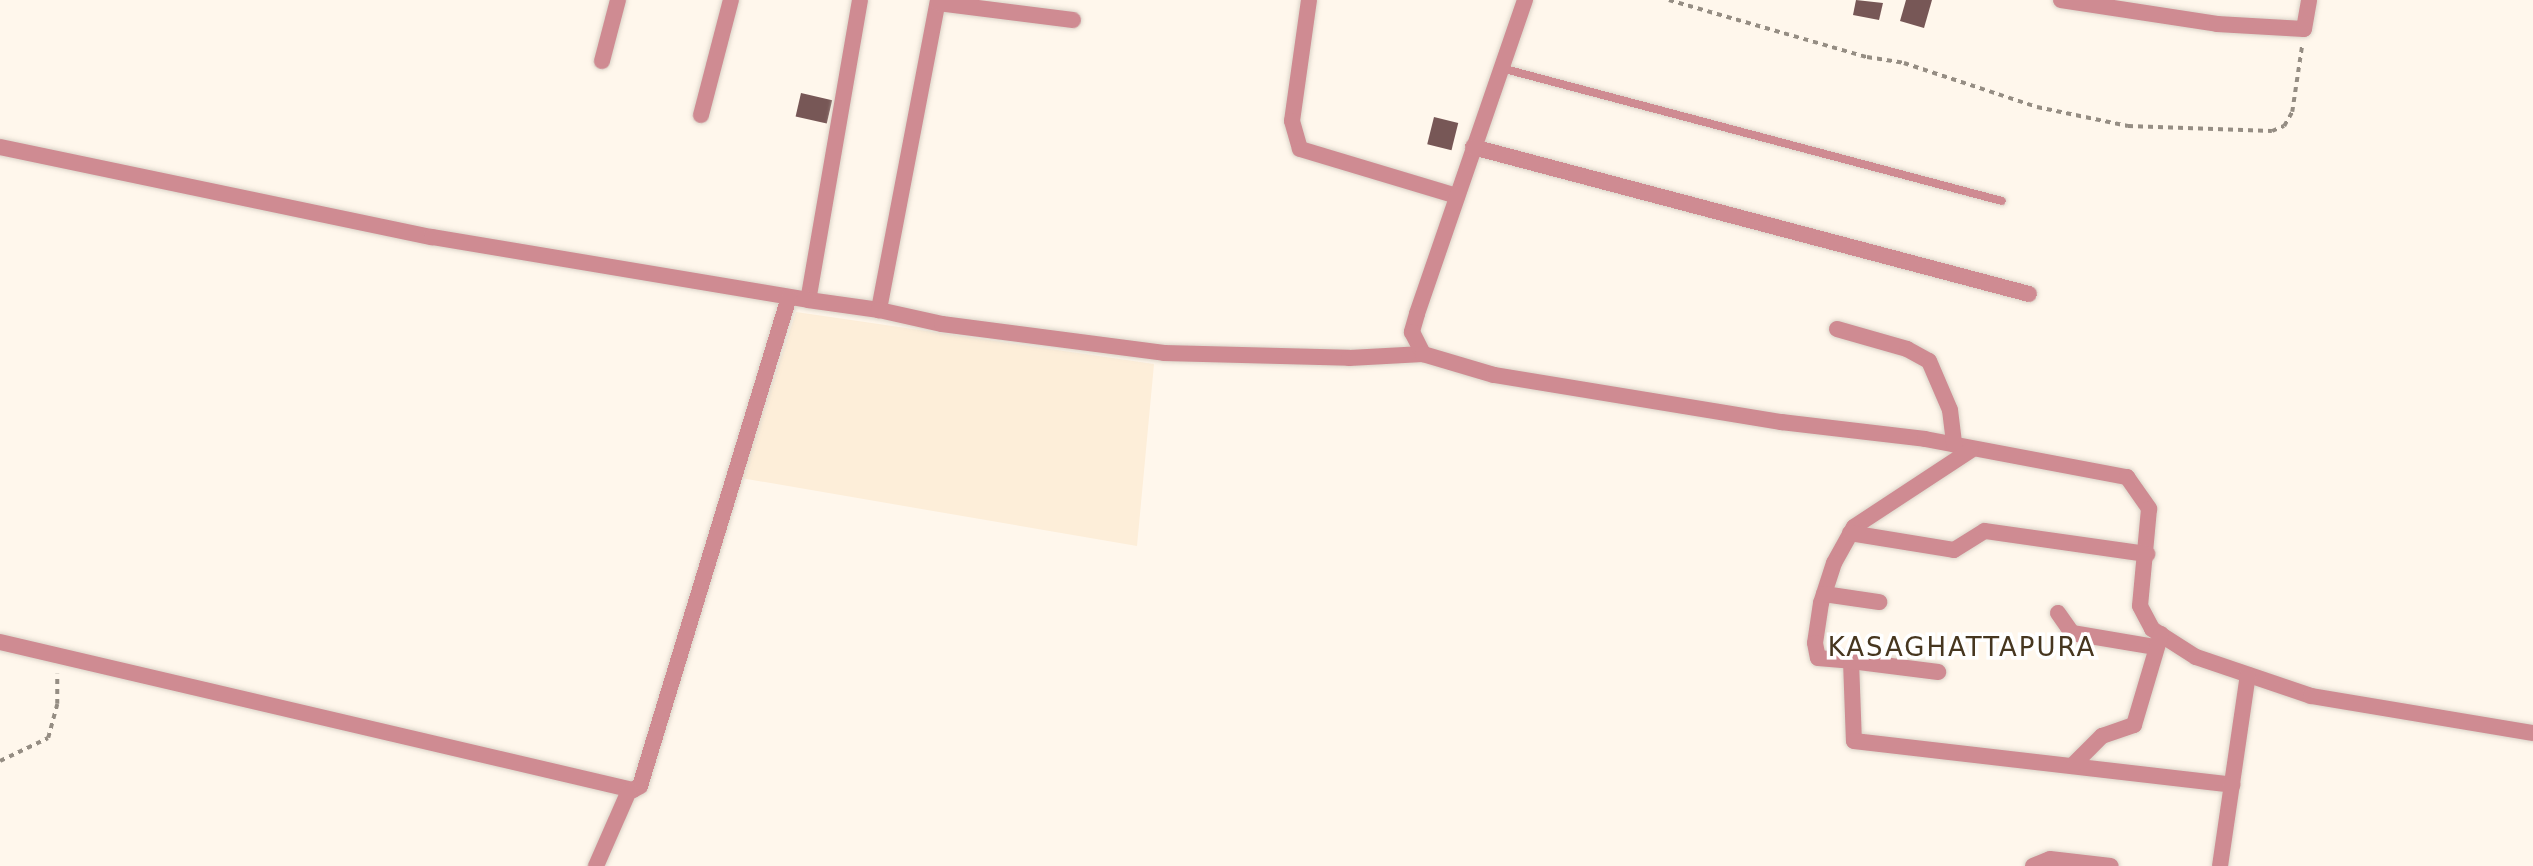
<!DOCTYPE html>
<style>
body{margin:0}
#map{position:relative;width:2533px;height:866px;overflow:hidden;background:#fff7ec;font-family:"DejaVu Sans",sans-serif}
div>[style]{position:absolute}
.built>*{inset:0;background:#fdeed9}
.building>*{inset:0;background:#775756;transform-origin:0 0}
.path>*{height:3.5px;margin-top:-1.75px;transform-origin:0;background:repeating-linear-gradient(90deg,#958d83 0 5px,transparent 0 10px)}
.roads{filter:drop-shadow(0 0 2px #dad3c8) drop-shadow(0 0 2px #dad3c8)}
.service>*{height:8px;margin:-4px;padding:0 4px;transform-origin:4px;border-radius:4px;background:#cf8b92}
.minor>*{height:16px;margin:-8px;padding:0 8px;transform-origin:8px;border-radius:8px;background:#cf8b92}
span{translate:-50% -50%;white-space:nowrap;text-align:center;line-height:1.15;-webkit-text-stroke:7px #fff;paint-order:stroke}
.quarter-label{font-size:26px;color:#46361f;letter-spacing:2px}
</style>
<div id="map">
<div class="built">
<i style="clip-path:polygon(796px 312px,1154px 364px,1137px 546px,741px 478px)"></i>
</div>
<div class="building">
<i style="clip-path:polygon(1856px 0,1883px 3px,1879px 20px,1853px 15px)"></i>
<i style="clip-path:polygon(1906px 0,1932px 0,1924px 28px,1900px 21px)"></i>
<i style="left:801px;top:93px;width:32px;height:24px;rotate:13deg"></i>
<i style="left:1434px;top:117px;width:25px;height:28px;rotate:14deg"></i>
</div>
<div class="path">
<i style="left:1669px;top:0;width:206px;rotate:16.1deg"></i>
<i style="left:1867px;top:57px;width:37px;rotate:9deg"></i>
<i style="left:1904px;top:63px;width:140px;rotate:18.3deg"></i>
<i style="left:2037px;top:107px;width:93px;rotate:11.8deg"></i>
<i style="left:2128px;top:126px;width:144px;rotate:2deg"></i>
<i style="left:2272px;top:131px;width:13px;rotate:-23deg"></i>
<i style="left:2284px;top:126px;width:16px;rotate:-60deg"></i>
<i style="left:2292px;top:112px;width:68px;rotate:-81.5deg"></i>
<i style="left:0;top:761px;width:53px;rotate:-25.6deg"></i>
<i style="left:48px;top:738px;width:35px;rotate:-75deg"></i>
<i style="left:57px;top:704px;width:30px;rotate:-90deg"></i>
</div>
<div class="roads">
<div class="service">
<i style="left:1501px;top:68px;width:518px;rotate:14.87deg"></i>
</div>
<div class="minor">
<i style="left:860px;top:0;width:304px;rotate:99.8deg"></i>
<i style="left:808px;top:300px;width:72px;rotate:8deg"></i>
<i style="left:938px;top:0;width:316px;rotate:100.8deg"></i>
<i style="left:879px;top:310px;width:65px;rotate:12.5deg"></i>
<i style="left:942px;top:324px;width:224px;rotate:7.4deg"></i>
<i style="left:1164px;top:353px;width:185px;rotate:1.5deg"></i>
<i style="left:1349px;top:358px;width:74px;rotate:-3.1deg"></i>
<i style="left:1309px;top:0;width:122px;rotate:98deg"></i>
<i style="left:1292px;top:121px;width:29px;rotate:74deg"></i>
<i style="left:1300px;top:149px;width:164px;rotate:16.7deg"></i>
<i style="left:1525px;top:0;width:332px;rotate:109deg"></i>
<i style="left:1417px;top:314px;width:19px;rotate:106deg"></i>
<i style="left:1412px;top:332px;width:25px;rotate:63deg"></i>
<i style="left:1423px;top:354px;width:74px;rotate:16.5deg"></i>
<i style="left:1494px;top:375px;width:291px;rotate:9.3deg"></i>
<i style="left:1781px;top:422px;width:145px;rotate:6.7deg"></i>
<i style="left:1925px;top:439px;width:206px;rotate:10.7deg"></i>
<i style="left:2127px;top:477px;width:39px;rotate:55deg"></i>
<i style="left:2149px;top:509px;width:97px;rotate:95.3deg"></i>
<i style="left:2140px;top:606px;width:26px;rotate:62deg"></i>
<i style="left:2152px;top:629px;width:52px;rotate:32.5deg"></i>
<i style="left:2196px;top:657px;width:121px;rotate:18.7deg"></i>
<i style="left:2311px;top:696px;width:225px;rotate:9.5deg"></i>
<i style="left:2061px;top:0;width:158px;rotate:8.7deg"></i>
<i style="left:2217px;top:24px;width:87px;rotate:3.3deg"></i>
<i style="left:2304px;top:29px;width:29px;rotate:-80deg"></i>
<i style="left:938px;top:3px;width:136px;rotate:7.2deg"></i>
<i style="left:602px;top:61px;width:63px;rotate:-75.3deg"></i>
<i style="left:701px;top:115px;width:119px;rotate:-75.4deg"></i>
<i style="left:0;top:147px;width:441px;rotate:11.8deg"></i>
<i style="left:432px;top:237px;width:381px;rotate:9.5deg"></i>
<i style="left:1473px;top:147px;width:575px;rotate:14.81deg"></i>
<i style="left:1837px;top:329px;width:73px;rotate:15.9deg"></i>
<i style="left:1907px;top:349px;width:25px;rotate:29deg"></i>
<i style="left:1929px;top:361px;width:53px;rotate:66.8deg"></i>
<i style="left:1950px;top:410px;width:35px;rotate:83deg"></i>
<i style="left:1971px;top:450px;width:140px;rotate:146.7deg"></i>
<i style="left:1854px;top:527px;width:41px;rotate:119.1deg"></i>
<i style="left:1834px;top:563px;width:42px;rotate:108deg"></i>
<i style="left:1821px;top:603px;width:40px;rotate:98.5deg"></i>
<i style="left:1815px;top:643px;width:15px;rotate:79deg"></i>
<i style="left:1818px;top:658px;width:33px;rotate:5deg"></i>
<i style="left:1851px;top:661px;width:80px;rotate:87.9deg"></i>
<i style="left:1854px;top:741px;width:381px;rotate:6.6deg"></i>
<i style="left:1850px;top:533px;width:105px;rotate:9.3deg"></i>
<i style="left:1954px;top:550px;width:36px;rotate:-32deg"></i>
<i style="left:1985px;top:531px;width:164px;rotate:8.1deg"></i>
<i style="left:1824px;top:594px;width:56px;rotate:8.3deg"></i>
<i style="left:2058px;top:613px;width:24px;rotate:55deg"></i>
<i style="left:2072px;top:633px;width:85px;rotate:9.5deg"></i>
<i style="left:0;top:642px;width:650px;rotate:13.16deg"></i>
<i style="left:633px;top:790px;width:8px;rotate:-30deg"></i>
<i style="left:640px;top:786px;width:511px;rotate:-73.05deg"></i>
<i style="left:1851px;top:661px;width:88px;rotate:7.2deg"></i>
<i style="left:2074px;top:764px;width:40px;rotate:-45deg"></i>
<i style="left:2102px;top:736px;width:34px;rotate:-19deg"></i>
<i style="left:2134px;top:725px;width:95px;rotate:-73.5deg"></i>
<i style="left:596px;top:866px;width:82px;rotate:-66.3deg"></i>
<i style="left:2033px;top:866px;width:18px;rotate:-22deg"></i>
<i style="left:2050px;top:859px;width:61px;rotate:6.5deg"></i>
<i style="left:2220px;top:866px;width:193px;rotate:-81.7deg"></i>
</div>
</div>
<div class="quarter-label">
<span style="left:1962px;top:648px">KASAGHATTAPURA</span>
</div>
</div>
